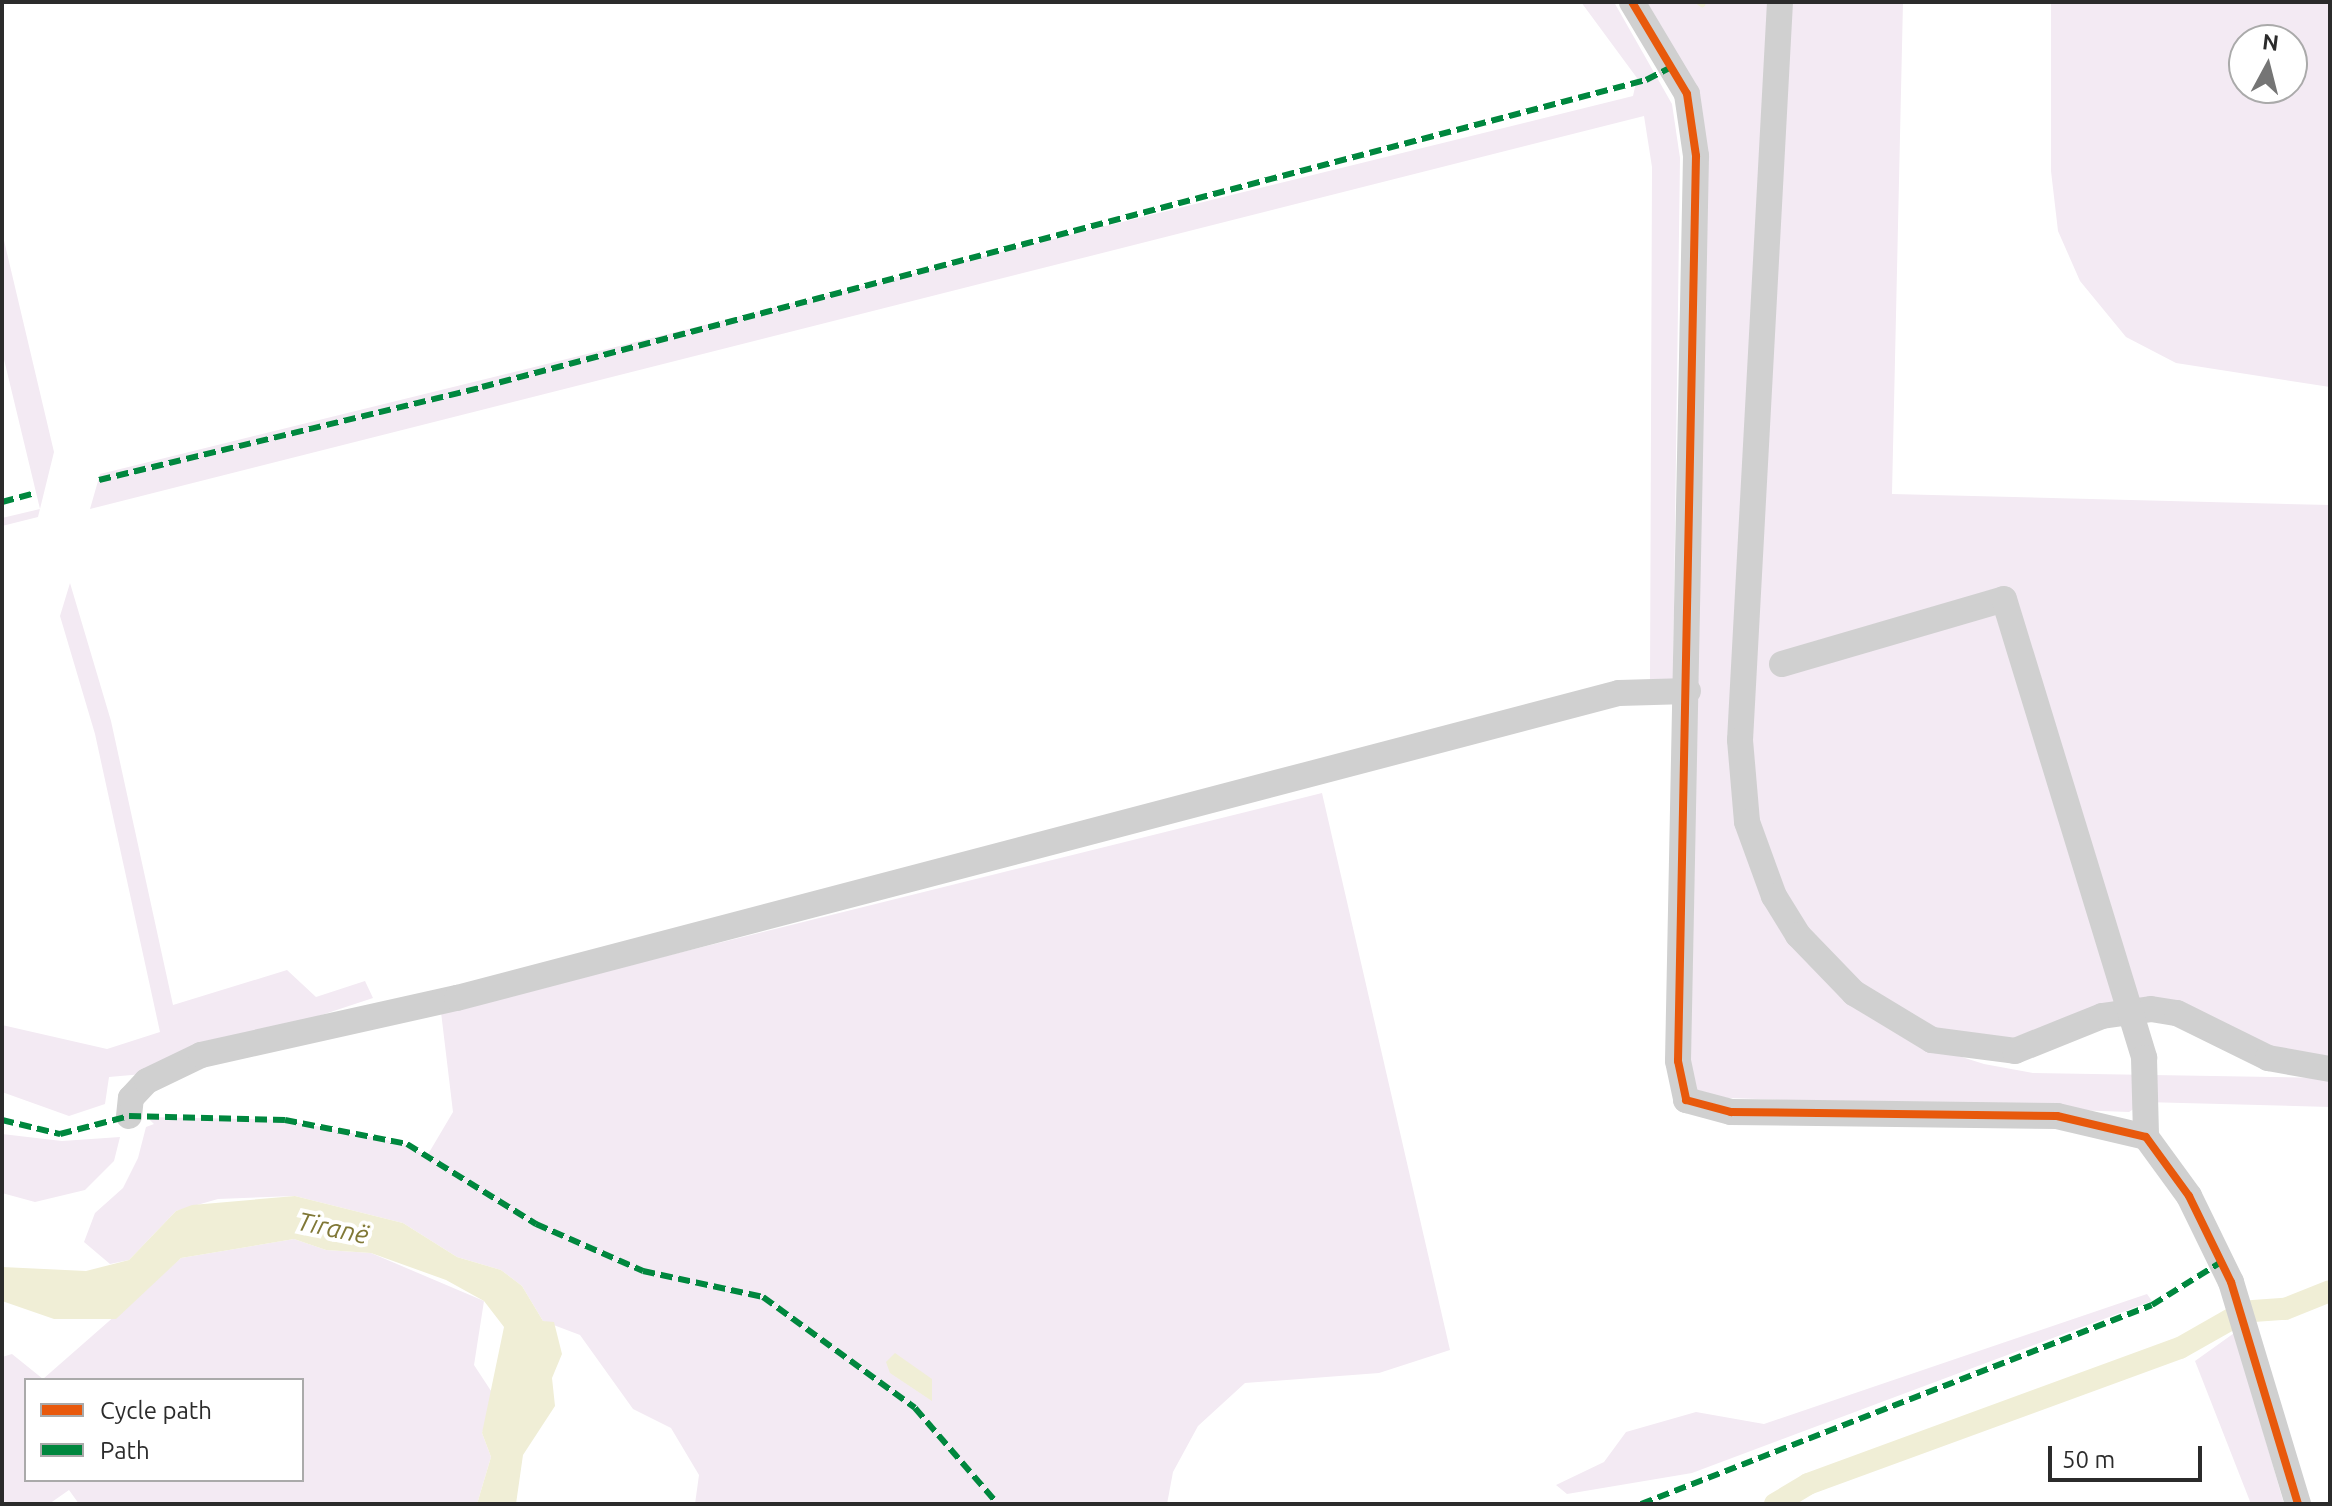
<!DOCTYPE html>
<meta charset="utf-8">
<style>
body{margin:0}
#map{position:relative;width:2332px;height:1506px;overflow:hidden;background:#fff;font-family:Ubuntu,sans-serif}
div>[style]{position:absolute}
.green>*{inset:0;background:#f3eaf3}
.water>*{inset:0;background:#f0eed6}
.stream>*{height:6px;margin:-3px;padding:0 3px;transform-origin:3px;border-radius:3px;background:#f0eed6}
.canal>*{height:22px;margin:-11px;padding:0 11px;transform-origin:11px;border-radius:11px;background:#f0eed6}
.minor>*{height:26px;margin:-13px;padding:0 13px;transform-origin:13px;border-radius:13px;background:#d0d0d0}
.quiet>*{height:6px;margin-top:-3px;transform-origin:0;background:repeating-linear-gradient(90deg,#00873e 0 12px,transparent 0 18px)}
.cycleway>*{height:8px;margin:-4px;padding:0 4px;transform-origin:4px;border-radius:4px;background:#e8590c}
span{translate:-50% -50%;white-space:nowrap;text-align:center;line-height:1.15;-webkit-text-stroke:8px #fff;paint-order:stroke}
.water-label{font-size:26px;color:#807837;font-style:italic}
.frame{position:absolute;inset:0;border:4px solid #2b2b2b;pointer-events:none}
.legend{position:absolute;left:24px;top:1378px;width:280px;height:104px;box-sizing:border-box;background:#fff;border:2px solid #aaa;margin:0;padding:10px 14px;list-style:none;font-size:24px;color:#2b2b2b}
.legend li{display:flex;align-items:center;gap:16px;height:40px}
.legend b{width:40px;border:2px solid #aaa}
.north{position:absolute;left:2228px;top:24px;width:80px;height:80px;box-sizing:border-box;background:#fff;border:2px solid #aaa;border-radius:50%;rotate:7deg;font-size:22px;font-weight:700;line-height:32px;text-align:center;color:#2b2b2b}
.north::after{content:'';display:block;margin:auto;width:28px;height:36px;background:#757575;clip-path:polygon(50% 0,100% 100%,50% 72%,0 100%)}
.scale{position:absolute;left:2048px;top:1446px;width:154px;height:36px;box-sizing:border-box;border:4px solid #2b2b2b;border-top:0;padding-left:10px;font-size:24px;line-height:28px;white-space:nowrap;color:#2b2b2b;-webkit-text-stroke:6px #fff;paint-order:stroke}
</style>
<div id="map">
<div class="green">
<i style="clip-path:polygon(1581px 2px,1614px 2px,1672px 104px,1680px 158px,1673px 679px,1650px 683px,1652px 167px,1644px 116px,90px 509px,100px 474px,1633px 96px,1637px 78px)"></i>
<i style="clip-path:polygon(1639px 2px,1770px 2px,1735px 802px,1838px 993px,1908px 1040px,1984px 1064px,2033px 1073px,2330px 1078px,2330px 1107px,2144px 1102px,2129px 1112px,1700px 1097px,1689px 1078px,1706px 142px)"></i>
<i style="clip-path:polygon(1788px 2px,1903px 2px,1892px 494px,2330px 505px,2330px 1061px,2275px 1050px,2184px 1008px,2024px 1042px,1940px 1034px,1854px 982px,1791px 907px,1759px 833px,1748px 765px)"></i>
<i style="clip-path:polygon(evenodd,2051px 2px,2330px 2px,2330px 387px,2176px 363px,2126px 337px,2080px 281px,2058px 231px,2051px 171px,2051px 2px,2244px 40px,2292px 40px,2292px 88px,2244px 88px,2244px 40px)"></i>
<i style="clip-path:polygon(2px 232px,54px 452px,38px 517px,2px 526px,2px 518px,40px 509px,2px 351px)"></i>
<i style="clip-path:polygon(70px 583px,111px 721px,173px 1005px,287px 970px,316px 997px,365px 981px,373px 998px,143px 1074px,109px 1077px,105px 1104px,69px 1116px,2px 1092px,2px 1025px,107px 1049px,160px 1032px,95px 734px,60px 616px)"></i>
<i style="clip-path:polygon(1322px 793px,1450px 1350px,1379px 1373px,1245px 1383px,1198px 1426px,1173px 1472px,1167px 1504px,695px 1504px,699px 1475px,671px 1428px,633px 1409px,580px 1335px,543px 1321px,522px 1286px,501px 1270px,457px 1257px,403px 1223px,295px 1196px,218px 1199px,176px 1211px,129px 1260px,110px 1264px,84px 1242px,95px 1213px,123px 1188px,138px 1158px,146px 1127px,154px 1124px,147px 1117px,285px 1120px,407px 1144px,427px 1156px,453px 1112px,441px 1012px)"></i>
<i style="clip-path:polygon(2px 1134px,62px 1141px,120px 1137px,114px 1161px,85px 1190px,35px 1202px,2px 1193px)"></i>
<i style="clip-path:polygon(evenodd,294px 1239px,326px 1250px,371px 1253px,484px 1301px,474px 1365px,495px 1397px,482px 1433px,491px 1457px,477px 1504px,79px 1504px,69px 1490px,49px 1504px,2px 1504px,2px 1357px,12px 1354px,43px 1379px,181px 1258px,294px 1239px,26px 1380px,302px 1380px,302px 1480px,26px 1480px,26px 1380px)"></i>
<i style="clip-path:polygon(2147px 1294px,2152px 1301px,1692px 1473px,1567px 1494px,1556px 1485px,1604px 1462px,1626px 1432px,1696px 1412px,1764px 1424px)"></i>
<i style="clip-path:polygon(2237px 1331px,2254px 1400px,2284px 1504px,2251px 1504px,2195px 1361px)"></i>
</div>
<div class="water">
<i style="clip-path:polygon(295px 1196px,403px 1223px,457px 1257px,501px 1270px,522px 1286px,543px 1321px,554px 1322px,562px 1354px,552px 1378px,555px 1406px,523px 1455px,516px 1504px,477px 1504px,491px 1457px,482px 1433px,504px 1327px,484px 1301px,446px 1280px,371px 1253px,326px 1250px,294px 1239px,181px 1258px,116px 1319px,54px 1319px,2px 1301px,2px 1267px,86px 1271px,129px 1260px,176px 1211px,192px 1205px)"></i>
<i style="clip-path:polygon(895px 1353px,932px 1379px,932px 1401px,890px 1373px,886px 1362px)"></i>
</div>
<div class="stream">
<i style="left:1699px;top:2px;width:4px;rotate:34deg"></i>
</div>
<div class="canal">
<i style="left:2253px;top:1311px;width:32px;rotate:-4deg"></i>
<i style="left:2285px;top:1309px;width:48px;rotate:-21.8deg"></i>
<i style="left:1775px;top:1504px;width:39px;rotate:-31deg"></i>
<i style="left:1808px;top:1484px;width:396px;rotate:-20.1deg"></i>
<i style="left:2180px;top:1348px;width:59px;rotate:-29.6deg"></i>
</div>
<div class="minor">
<i style="left:1632px;top:2px;width:107px;rotate:59.1deg"></i>
<i style="left:1687px;top:94px;width:63px;rotate:81.7deg"></i>
<i style="left:1696px;top:156px;width:905px;rotate:91.14deg"></i>
<i style="left:1678px;top:1061px;width:40px;rotate:78deg"></i>
<i style="left:1686px;top:1100px;width:47px;rotate:14.9deg"></i>
<i style="left:1731px;top:1112px;width:326px;rotate:0.7deg"></i>
<i style="left:2057px;top:1116px;width:91px;rotate:13.3deg"></i>
<i style="left:2146px;top:1137px;width:73px;rotate:53.9deg"></i>
<i style="left:2189px;top:1196px;width:96px;rotate:64deg"></i>
<i style="left:2231px;top:1282px;width:232px;rotate:73.2deg"></i>
<i style="left:1780px;top:2px;width:739px;rotate:93.1deg"></i>
<i style="left:1740px;top:740px;width:82px;rotate:85.1deg"></i>
<i style="left:1747px;top:822px;width:79px;rotate:70deg"></i>
<i style="left:1774px;top:896px;width:46px;rotate:58.4deg"></i>
<i style="left:1798px;top:935px;width:81px;rotate:46deg"></i>
<i style="left:1854px;top:993px;width:91px;rotate:31.1deg"></i>
<i style="left:1932px;top:1040px;width:84px;rotate:7.5deg"></i>
<i style="left:2015px;top:1051px;width:94px;rotate:-21.9deg"></i>
<i style="left:2102px;top:1016px;width:49px;rotate:-8.1deg"></i>
<i style="left:2151px;top:1009px;width:26px;rotate:9deg"></i>
<i style="left:2177px;top:1013px;width:102px;rotate:26.3deg"></i>
<i style="left:2268px;top:1058px;width:63px;rotate:10.1deg"></i>
<i style="left:1782px;top:664px;width:231px;rotate:-16.3deg"></i>
<i style="left:2004px;top:599px;width:480px;rotate:73deg"></i>
<i style="left:2144px;top:1058px;width:79px;rotate:88.5deg"></i>
<i style="left:129px;top:1116px;width:18px;rotate:-84deg"></i>
<i style="left:131px;top:1098px;width:23px;rotate:-47deg"></i>
<i style="left:147px;top:1081px;width:60px;rotate:-25.7deg"></i>
<i style="left:201px;top:1055px;width:262px;rotate:-12.6deg"></i>
<i style="left:457px;top:998px;width:1201px;rotate:-14.71deg"></i>
<i style="left:1619px;top:693px;width:69px;rotate:-1.7deg"></i>
</div>
<div class="quiet">
<i style="left:99px;top:480px;width:394px;rotate:-13.6deg"></i>
<i style="left:482px;top:387px;width:1204px;rotate:-14.78deg"></i>
<i style="left:1646px;top:80px;width:30px;rotate:-27deg"></i>
<i style="left:2px;top:502px;width:35px;rotate:-15deg"></i>
<i style="left:2px;top:1120px;width:60px;rotate:13.6deg"></i>
<i style="left:60px;top:1134px;width:71px;rotate:-14.6deg"></i>
<i style="left:129px;top:1116px;width:156px;rotate:1.5deg"></i>
<i style="left:285px;top:1120px;width:124px;rotate:11.1deg"></i>
<i style="left:407px;top:1144px;width:152px;rotate:31.8deg"></i>
<i style="left:536px;top:1224px;width:117px;rotate:23.7deg"></i>
<i style="left:643px;top:1271px;width:123px;rotate:12.2deg"></i>
<i style="left:763px;top:1297px;width:188px;rotate:36.1deg"></i>
<i style="left:915px;top:1408px;width:127px;rotate:49.2deg"></i>
<i style="left:1641px;top:1504px;width:548px;rotate:-21.28deg"></i>
<i style="left:2152px;top:1305px;width:81px;rotate:-31.9deg"></i>
</div>
<div class="cycleway">
<i style="left:1632px;top:2px;width:107px;rotate:59.1deg"></i>
<i style="left:1687px;top:94px;width:63px;rotate:81.7deg"></i>
<i style="left:1696px;top:156px;width:905px;rotate:91.14deg"></i>
<i style="left:1678px;top:1061px;width:40px;rotate:78deg"></i>
<i style="left:1686px;top:1100px;width:47px;rotate:14.9deg"></i>
<i style="left:1731px;top:1112px;width:326px;rotate:0.7deg"></i>
<i style="left:2057px;top:1116px;width:91px;rotate:13.3deg"></i>
<i style="left:2146px;top:1137px;width:73px;rotate:53.9deg"></i>
<i style="left:2189px;top:1196px;width:96px;rotate:64deg"></i>
<i style="left:2231px;top:1282px;width:232px;rotate:73.2deg"></i>
</div>
<div class="water-label">
<span style="left:333px;top:1228px;rotate:12deg">Tiranë</span>
</div>
<div class="frame"></div>
<ul class="legend">
<li><b style="height:10px;background:#e8590c"></b>Cycle path</li>
<li><b style="height:10px;background:#00873e"></b>Path</li>
</ul>
<div class="north">N</div>
<div class="scale">50 m</div>
</div>
